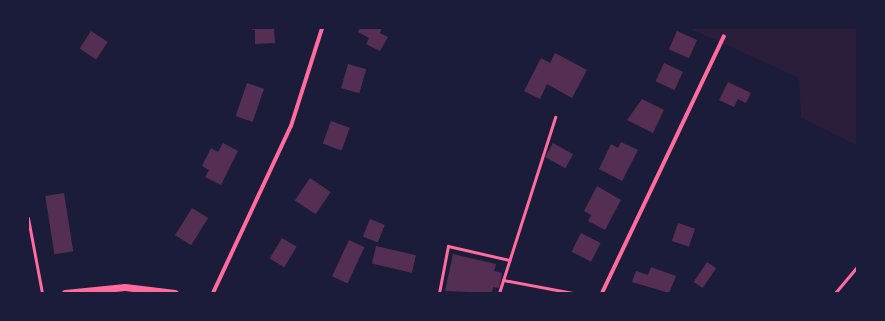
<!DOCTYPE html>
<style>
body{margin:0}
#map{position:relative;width:885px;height:321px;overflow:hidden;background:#1b1b3a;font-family:"Fira Sans",sans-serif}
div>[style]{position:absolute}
.green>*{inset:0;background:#2a1e3b}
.building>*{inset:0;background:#542f53;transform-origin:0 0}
.service>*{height:3px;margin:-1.5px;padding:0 1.5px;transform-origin:1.5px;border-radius:1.5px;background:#ff6b9d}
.minor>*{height:4px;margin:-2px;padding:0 2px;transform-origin:2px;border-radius:2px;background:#ff6b9d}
.tertiary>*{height:7px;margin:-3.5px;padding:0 3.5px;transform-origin:3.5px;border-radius:3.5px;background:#ff6b9d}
span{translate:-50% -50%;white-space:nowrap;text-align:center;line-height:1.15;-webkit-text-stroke:4px #1b1b3a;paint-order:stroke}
.frame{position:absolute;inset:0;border:29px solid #1b1b3a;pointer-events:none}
</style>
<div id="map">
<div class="green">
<i style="clip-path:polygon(689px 28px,857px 28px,857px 145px,801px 118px,799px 78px)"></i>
</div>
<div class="building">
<i style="clip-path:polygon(245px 28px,274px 28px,275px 43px,255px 44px,255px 30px)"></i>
<i style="clip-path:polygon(360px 28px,382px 28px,380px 33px,388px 37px,380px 51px,366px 44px,369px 38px,358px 32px)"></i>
<i style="left:91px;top:31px;width:20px;height:21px;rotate:33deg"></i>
<i style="left:677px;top:31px;width:22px;height:20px;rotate:24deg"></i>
<i style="clip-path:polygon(555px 53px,587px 70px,572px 98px,547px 84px,540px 99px,524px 91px,541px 58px,550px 63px)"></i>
<i style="left:664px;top:63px;width:21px;height:20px;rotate:25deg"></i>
<i style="left:348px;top:64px;width:19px;height:25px;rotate:16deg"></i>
<i style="clip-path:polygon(728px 82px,751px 93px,746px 103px,738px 99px,734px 107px,719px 100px)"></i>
<i style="left:247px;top:83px;width:18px;height:35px;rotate:19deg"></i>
<i style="clip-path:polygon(642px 99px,664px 110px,653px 133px,627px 120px)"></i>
<i style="left:331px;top:121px;width:20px;height:24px;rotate:20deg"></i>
<i style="clip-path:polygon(621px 142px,638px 150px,622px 181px,599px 169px,611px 144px,618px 148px)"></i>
<i style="clip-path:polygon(223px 143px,238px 151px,221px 185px,205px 177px,209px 170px,202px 166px,211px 148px,218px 152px)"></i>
<i style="left:553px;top:143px;width:23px;height:16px;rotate:29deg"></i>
<i style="left:310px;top:178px;width:25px;height:27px;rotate:34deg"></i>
<i style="clip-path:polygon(597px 186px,621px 200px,605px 230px,588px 221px,591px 215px,584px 211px)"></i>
<i style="left:64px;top:193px;width:59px;height:19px;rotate:81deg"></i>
<i style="left:192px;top:208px;width:19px;height:32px;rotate:32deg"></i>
<i style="left:370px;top:219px;width:16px;height:19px;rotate:22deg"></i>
<i style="left:678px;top:223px;width:18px;height:19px;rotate:19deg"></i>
<i style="left:581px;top:233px;width:22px;height:21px;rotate:27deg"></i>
<i style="left:282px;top:238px;width:17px;height:24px;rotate:31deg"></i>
<i style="left:349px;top:240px;width:17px;height:40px;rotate:25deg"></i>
<i style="left:376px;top:246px;width:41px;height:18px;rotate:13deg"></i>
<i style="clip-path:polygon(453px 254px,496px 264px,494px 271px,502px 273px,499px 288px,493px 287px,492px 293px,445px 291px)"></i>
<i style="left:707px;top:262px;width:11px;height:24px;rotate:34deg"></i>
<i style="clip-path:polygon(651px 267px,676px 276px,669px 293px,632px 282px,636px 271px,648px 275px)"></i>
</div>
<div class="service">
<i style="left:28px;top:218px;width:76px;rotate:79.4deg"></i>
<i style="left:503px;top:280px;width:71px;rotate:10.5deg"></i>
<i style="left:439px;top:293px;width:48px;rotate:-79.2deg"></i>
<i style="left:448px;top:246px;width:63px;rotate:12.9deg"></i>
<i style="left:499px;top:293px;width:185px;rotate:-72.3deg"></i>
<i style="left:835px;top:293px;width:34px;rotate:-50deg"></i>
</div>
<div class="minor">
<i style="left:213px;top:293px;width:184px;rotate:-65deg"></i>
<i style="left:291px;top:126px;width:103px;rotate:-72.4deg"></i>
<i style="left:602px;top:293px;width:284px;rotate:-64.6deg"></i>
</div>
<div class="tertiary">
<i style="left:65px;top:293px;width:60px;rotate:-5.7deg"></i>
<i style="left:125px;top:287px;width:50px;rotate:6.8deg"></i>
</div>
<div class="frame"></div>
</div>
